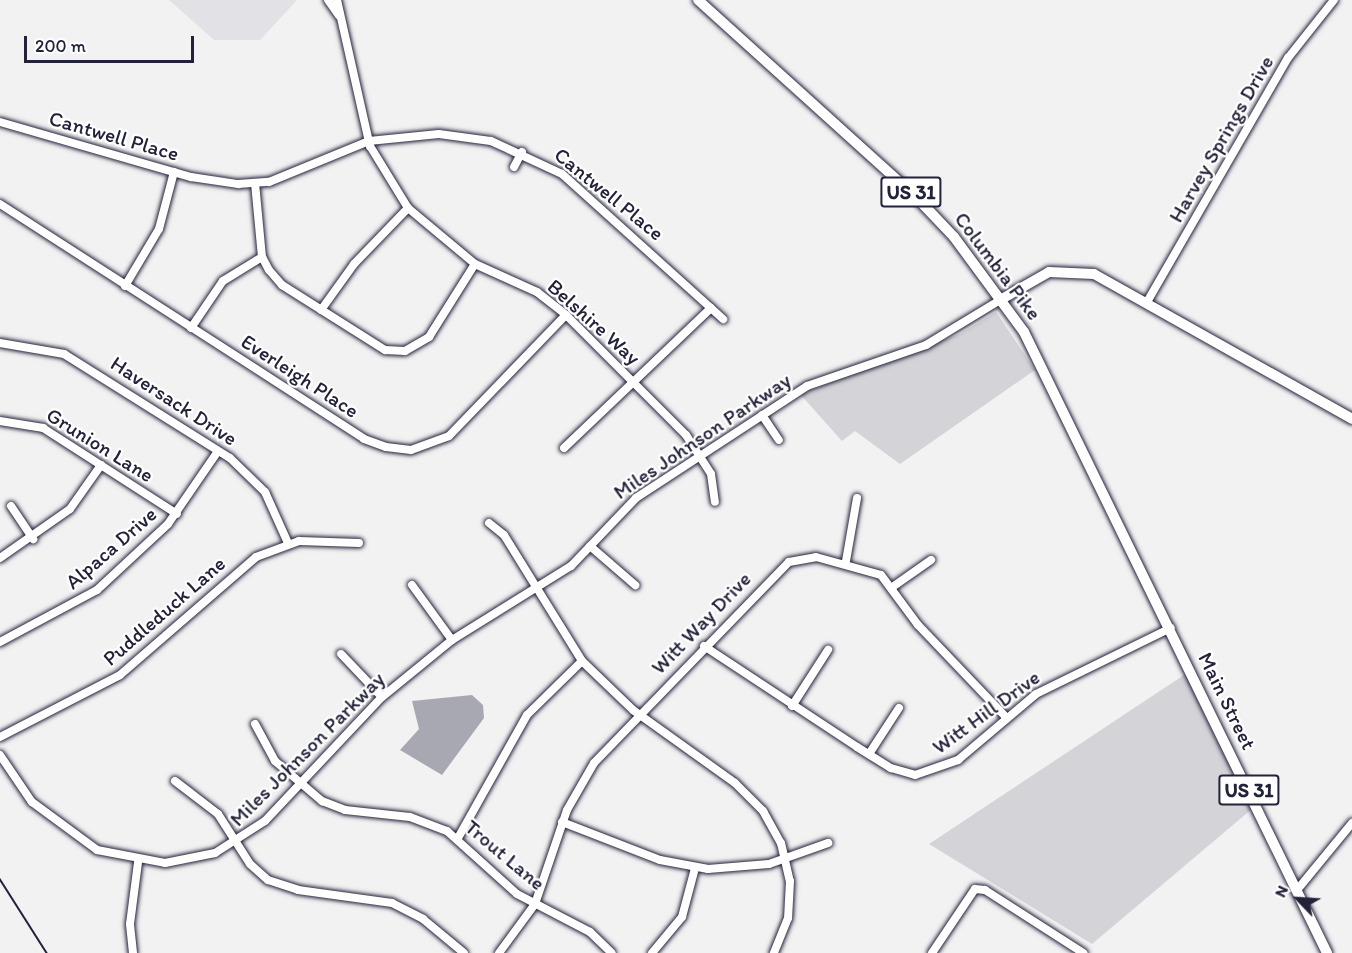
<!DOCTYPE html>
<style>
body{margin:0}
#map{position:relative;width:1352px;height:953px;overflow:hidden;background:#f2f2f3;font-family:Itim,sans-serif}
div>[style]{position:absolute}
.built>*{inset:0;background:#e2e2e6}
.green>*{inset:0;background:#d3d3d8}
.water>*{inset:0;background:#a8a8b2}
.roads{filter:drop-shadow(0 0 2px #22223b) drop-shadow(0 0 2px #22223b)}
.minor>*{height:8px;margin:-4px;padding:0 4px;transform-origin:4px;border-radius:4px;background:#fff}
.major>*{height:10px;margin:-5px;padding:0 5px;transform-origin:5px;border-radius:5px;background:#fff}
.rail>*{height:1.5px;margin:-0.75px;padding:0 0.75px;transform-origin:0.75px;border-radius:0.75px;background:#22223b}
span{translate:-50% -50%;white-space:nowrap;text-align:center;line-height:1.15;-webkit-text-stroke:4.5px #fff;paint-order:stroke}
.shield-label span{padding:2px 4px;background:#fff;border:2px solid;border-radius:4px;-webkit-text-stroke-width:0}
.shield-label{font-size:20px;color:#22223b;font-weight:700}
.street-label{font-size:21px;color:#22223b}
.north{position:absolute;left:1268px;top:869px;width:60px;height:60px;-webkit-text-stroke:4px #fff;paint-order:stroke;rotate:295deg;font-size:16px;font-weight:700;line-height:24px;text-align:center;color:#22223b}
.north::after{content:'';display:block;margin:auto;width:21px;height:27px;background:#22223b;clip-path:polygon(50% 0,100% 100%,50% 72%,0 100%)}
.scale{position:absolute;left:24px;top:36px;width:170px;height:27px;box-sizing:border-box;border:3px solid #22223b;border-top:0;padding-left:8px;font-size:18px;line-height:21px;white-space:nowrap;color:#22223b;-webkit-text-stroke:4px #fff;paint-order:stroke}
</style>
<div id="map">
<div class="built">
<i style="clip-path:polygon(169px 0,297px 0,260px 40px,214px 40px)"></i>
</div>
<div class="green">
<i style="clip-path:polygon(996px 312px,1035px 370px,900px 464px,855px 431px,842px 441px,800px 394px,960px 334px)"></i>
<i style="clip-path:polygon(1187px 673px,1253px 808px,1092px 944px,929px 844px)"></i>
</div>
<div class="water">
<i style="clip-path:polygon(472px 695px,483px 705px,484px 718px,442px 775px,400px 750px,419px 729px,412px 701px)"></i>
</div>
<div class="roads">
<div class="minor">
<i style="left:328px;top:0;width:19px;rotate:55deg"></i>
<i style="left:337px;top:0;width:150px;rotate:77.3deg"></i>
<i style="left:370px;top:146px;width:73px;rotate:58.5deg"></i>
<i style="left:408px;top:208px;width:87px;rotate:39.9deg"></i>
<i style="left:475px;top:264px;width:68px;rotate:24.3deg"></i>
<i style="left:537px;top:292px;width:37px;rotate:38deg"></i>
<i style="left:566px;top:315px;width:170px;rotate:45deg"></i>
<i style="left:686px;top:435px;width:46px;rotate:57.3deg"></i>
<i style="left:711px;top:474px;width:28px;rotate:82deg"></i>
<i style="left:0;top:122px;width:199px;rotate:16.1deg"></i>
<i style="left:191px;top:177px;width:48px;rotate:8.5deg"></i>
<i style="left:238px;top:184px;width:31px;rotate:-4deg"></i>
<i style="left:269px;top:182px;width:108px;rotate:-22.3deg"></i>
<i style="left:369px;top:141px;width:70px;rotate:-5.7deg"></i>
<i style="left:439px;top:134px;width:52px;rotate:7.7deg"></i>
<i style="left:491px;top:141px;width:78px;rotate:24.9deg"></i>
<i style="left:562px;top:174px;width:217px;rotate:42deg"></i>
<i style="left:514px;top:167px;width:17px;rotate:-62deg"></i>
<i style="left:255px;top:183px;width:74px;rotate:84.6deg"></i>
<i style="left:262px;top:257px;width:15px;rotate:62deg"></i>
<i style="left:269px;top:270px;width:20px;rotate:49deg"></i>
<i style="left:282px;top:285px;width:122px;rotate:32.3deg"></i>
<i style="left:385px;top:350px;width:20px;rotate:3deg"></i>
<i style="left:405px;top:351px;width:28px;rotate:-30deg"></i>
<i style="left:429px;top:337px;width:86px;rotate:-57.8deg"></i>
<i style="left:0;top:204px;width:433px;rotate:32.8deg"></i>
<i style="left:364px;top:439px;width:23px;rotate:20deg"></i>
<i style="left:386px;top:447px;width:25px;rotate:7deg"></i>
<i style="left:411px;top:450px;width:40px;rotate:-20.2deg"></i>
<i style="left:449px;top:436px;width:168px;rotate:-46deg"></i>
<i style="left:125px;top:286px;width:66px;rotate:-59.2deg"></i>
<i style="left:159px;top:229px;width:59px;rotate:-75.3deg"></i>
<i style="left:1147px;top:302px;width:282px;rotate:-60deg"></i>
<i style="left:1288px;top:58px;width:74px;rotate:-51.6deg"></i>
<i style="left:321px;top:310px;width:57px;rotate:-54.3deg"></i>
<i style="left:354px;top:264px;width:78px;rotate:-46deg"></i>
<i style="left:191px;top:328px;width:57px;rotate:-55.8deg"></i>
<i style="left:223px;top:281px;width:46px;rotate:-31.6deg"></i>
<i style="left:0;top:343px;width:65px;rotate:9.8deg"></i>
<i style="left:64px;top:354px;width:196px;rotate:32.1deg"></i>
<i style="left:230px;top:458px;width:49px;rotate:44.2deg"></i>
<i style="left:265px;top:492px;width:56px;rotate:65.7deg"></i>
<i style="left:762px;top:415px;width:30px;rotate:56deg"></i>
<i style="left:0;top:421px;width:44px;rotate:9.2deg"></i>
<i style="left:43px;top:428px;width:159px;rotate:32.7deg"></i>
<i style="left:564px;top:448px;width:203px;rotate:-43.6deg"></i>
<i style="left:11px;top:506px;width:40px;rotate:56deg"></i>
<i style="left:489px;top:523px;width:19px;rotate:39deg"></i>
<i style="left:504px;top:535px;width:148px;rotate:58.2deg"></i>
<i style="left:582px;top:661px;width:71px;rotate:43.9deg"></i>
<i style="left:633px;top:710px;width:125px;rotate:35.6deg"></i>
<i style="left:735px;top:783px;width:40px;rotate:45deg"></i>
<i style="left:763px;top:811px;width:37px;rotate:61deg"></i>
<i style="left:781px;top:843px;width:39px;rotate:77deg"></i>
<i style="left:790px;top:881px;width:37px;rotate:93deg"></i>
<i style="left:788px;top:918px;width:38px;rotate:112deg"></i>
<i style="left:590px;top:546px;width:60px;rotate:40.9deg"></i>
<i style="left:0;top:558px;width:85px;rotate:-35deg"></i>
<i style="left:70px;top:509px;width:54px;rotate:-54.8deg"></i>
<i style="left:846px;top:561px;width:64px;rotate:-80.1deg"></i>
<i style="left:412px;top:585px;width:68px;rotate:54deg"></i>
<i style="left:891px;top:588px;width:49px;rotate:-35deg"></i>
<i style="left:0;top:642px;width:110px;rotate:-28.2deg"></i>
<i style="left:97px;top:590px;width:97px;rotate:-42.9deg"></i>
<i style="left:168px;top:524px;width:88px;rotate:-55.6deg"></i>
<i style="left:704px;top:646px;width:183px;rotate:33.4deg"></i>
<i style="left:857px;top:747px;width:40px;rotate:32deg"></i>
<i style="left:891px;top:768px;width:25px;rotate:16deg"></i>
<i style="left:915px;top:775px;width:46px;rotate:-19.2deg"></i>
<i style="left:958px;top:760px;width:102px;rotate:-40.2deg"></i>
<i style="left:1036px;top:694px;width:150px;rotate:-26.1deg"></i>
<i style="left:341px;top:654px;width:59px;rotate:46.4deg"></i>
<i style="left:792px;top:706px;width:67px;rotate:-57.3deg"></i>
<i style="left:255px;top:724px;width:42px;rotate:61.6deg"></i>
<i style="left:275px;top:761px;width:62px;rotate:40.4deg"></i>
<i style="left:322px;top:801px;width:25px;rotate:21deg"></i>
<i style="left:345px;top:810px;width:65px;rotate:6.1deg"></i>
<i style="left:410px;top:817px;width:40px;rotate:21deg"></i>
<i style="left:447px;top:831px;width:94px;rotate:42deg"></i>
<i style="left:517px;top:894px;width:82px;rotate:27.5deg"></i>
<i style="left:590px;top:932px;width:30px;rotate:44deg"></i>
<i style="left:0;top:737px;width:135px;rotate:-27.3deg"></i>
<i style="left:120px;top:675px;width:180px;rotate:-40.9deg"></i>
<i style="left:256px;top:557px;width:46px;rotate:-20.4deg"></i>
<i style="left:299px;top:541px;width:60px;rotate:1.9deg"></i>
<i style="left:869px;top:754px;width:55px;rotate:-56.9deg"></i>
<i style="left:0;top:755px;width:57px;rotate:55.8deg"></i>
<i style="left:32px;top:802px;width:81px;rotate:36.4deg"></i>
<i style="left:97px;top:850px;width:69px;rotate:10.8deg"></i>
<i style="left:165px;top:863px;width:51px;rotate:-11.3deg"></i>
<i style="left:215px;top:853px;width:59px;rotate:-32.6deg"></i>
<i style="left:265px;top:821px;width:170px;rotate:-46.7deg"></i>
<i style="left:382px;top:697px;width:90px;rotate:-39.2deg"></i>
<i style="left:452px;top:640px;width:140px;rotate:-31.9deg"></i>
<i style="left:571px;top:566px;width:94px;rotate:-46.3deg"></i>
<i style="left:636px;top:498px;width:204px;rotate:-33.2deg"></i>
<i style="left:807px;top:386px;width:126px;rotate:-19deg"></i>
<i style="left:926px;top:345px;width:87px;rotate:-31.3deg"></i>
<i style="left:175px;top:781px;width:54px;rotate:37.5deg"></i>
<i style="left:218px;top:814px;width:59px;rotate:57.4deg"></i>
<i style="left:250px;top:864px;width:24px;rotate:42deg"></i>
<i style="left:268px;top:880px;width:32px;rotate:18deg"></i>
<i style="left:298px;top:890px;width:95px;rotate:7.9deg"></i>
<i style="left:392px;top:903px;width:35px;rotate:27deg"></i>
<i style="left:423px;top:919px;width:53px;rotate:39.7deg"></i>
<i style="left:562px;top:822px;width:105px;rotate:21.2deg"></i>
<i style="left:660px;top:860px;width:49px;rotate:10.6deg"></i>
<i style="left:708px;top:869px;width:61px;rotate:-4.7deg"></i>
<i style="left:769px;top:864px;width:63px;rotate:-19.6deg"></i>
<i style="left:458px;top:838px;width:141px;rotate:-60.7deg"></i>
<i style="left:527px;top:715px;width:77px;rotate:-44.5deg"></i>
<i style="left:1297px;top:890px;width:87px;rotate:-50.6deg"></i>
<i style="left:133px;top:953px;width:29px;rotate:-96deg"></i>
<i style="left:130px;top:924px;width:63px;rotate:-82.6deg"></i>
<i style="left:499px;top:953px;width:61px;rotate:-53.7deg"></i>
<i style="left:535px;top:904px;width:99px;rotate:-71.2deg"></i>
<i style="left:567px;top:810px;width:54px;rotate:-60.1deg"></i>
<i style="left:594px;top:763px;width:280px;rotate:-45.9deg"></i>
<i style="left:789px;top:562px;width:27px;rotate:-10deg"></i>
<i style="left:816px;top:557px;width:67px;rotate:15.5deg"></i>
<i style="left:881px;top:575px;width:62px;rotate:53.5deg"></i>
<i style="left:918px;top:625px;width:127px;rotate:46.3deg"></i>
<i style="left:652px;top:953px;width:47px;rotate:-50.2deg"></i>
<i style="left:682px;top:917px;width:51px;rotate:-75.1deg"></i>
<i style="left:932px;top:953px;width:77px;rotate:-56.1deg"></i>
<i style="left:975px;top:889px;width:10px;rotate:6deg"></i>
<i style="left:985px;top:890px;width:117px;rotate:32.7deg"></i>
</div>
<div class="major">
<i style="left:698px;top:0;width:295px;rotate:42.1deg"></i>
<i style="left:917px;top:198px;width:54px;rotate:46.5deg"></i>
<i style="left:954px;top:237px;width:118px;rotate:53.6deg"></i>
<i style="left:1024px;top:332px;width:691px;rotate:63.99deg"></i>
<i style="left:1000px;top:300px;width:56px;rotate:-29.7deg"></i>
<i style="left:1049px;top:272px;width:45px;rotate:2.5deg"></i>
<i style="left:1094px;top:274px;width:296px;rotate:29.3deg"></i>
</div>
</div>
<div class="rail">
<i style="left:0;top:879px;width:88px;rotate:57.6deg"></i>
</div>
<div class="shield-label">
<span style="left:911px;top:192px">US 31</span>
<span style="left:1249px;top:790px">US 31</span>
</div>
<div class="street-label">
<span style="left:114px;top:136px;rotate:16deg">Cantwell Place</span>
<span style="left:1221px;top:139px;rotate:-60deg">Harvey Springs Drive</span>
<span style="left:609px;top:194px;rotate:39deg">Cantwell Place</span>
<span style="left:998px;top:266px;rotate:53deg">Columbia Pike</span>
<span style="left:594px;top:322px;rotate:42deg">Belshire Way</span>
<span style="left:300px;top:376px;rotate:33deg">Everleigh Place</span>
<span style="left:174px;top:401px;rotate:33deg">Haversack Drive</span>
<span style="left:702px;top:436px;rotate:-34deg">Miles Johnson Parkway</span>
<span style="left:100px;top:445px;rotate:32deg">Grunion Lane</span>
<span style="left:111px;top:548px;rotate:-41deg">Alpaca Drive</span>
<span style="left:164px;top:611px;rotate:-41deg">Puddleduck Lane</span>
<span style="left:701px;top:623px;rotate:-46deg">Witt Way Drive</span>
<span style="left:1227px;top:701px;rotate:64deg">Main Street</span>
<span style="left:986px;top:712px;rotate:-36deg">Witt Hill Drive</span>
<span style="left:307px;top:749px;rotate:-45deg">Miles Johnson Parkway</span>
<span style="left:505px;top:855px;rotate:40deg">Trout Lane</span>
</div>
<div class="north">N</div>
<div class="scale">200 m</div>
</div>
